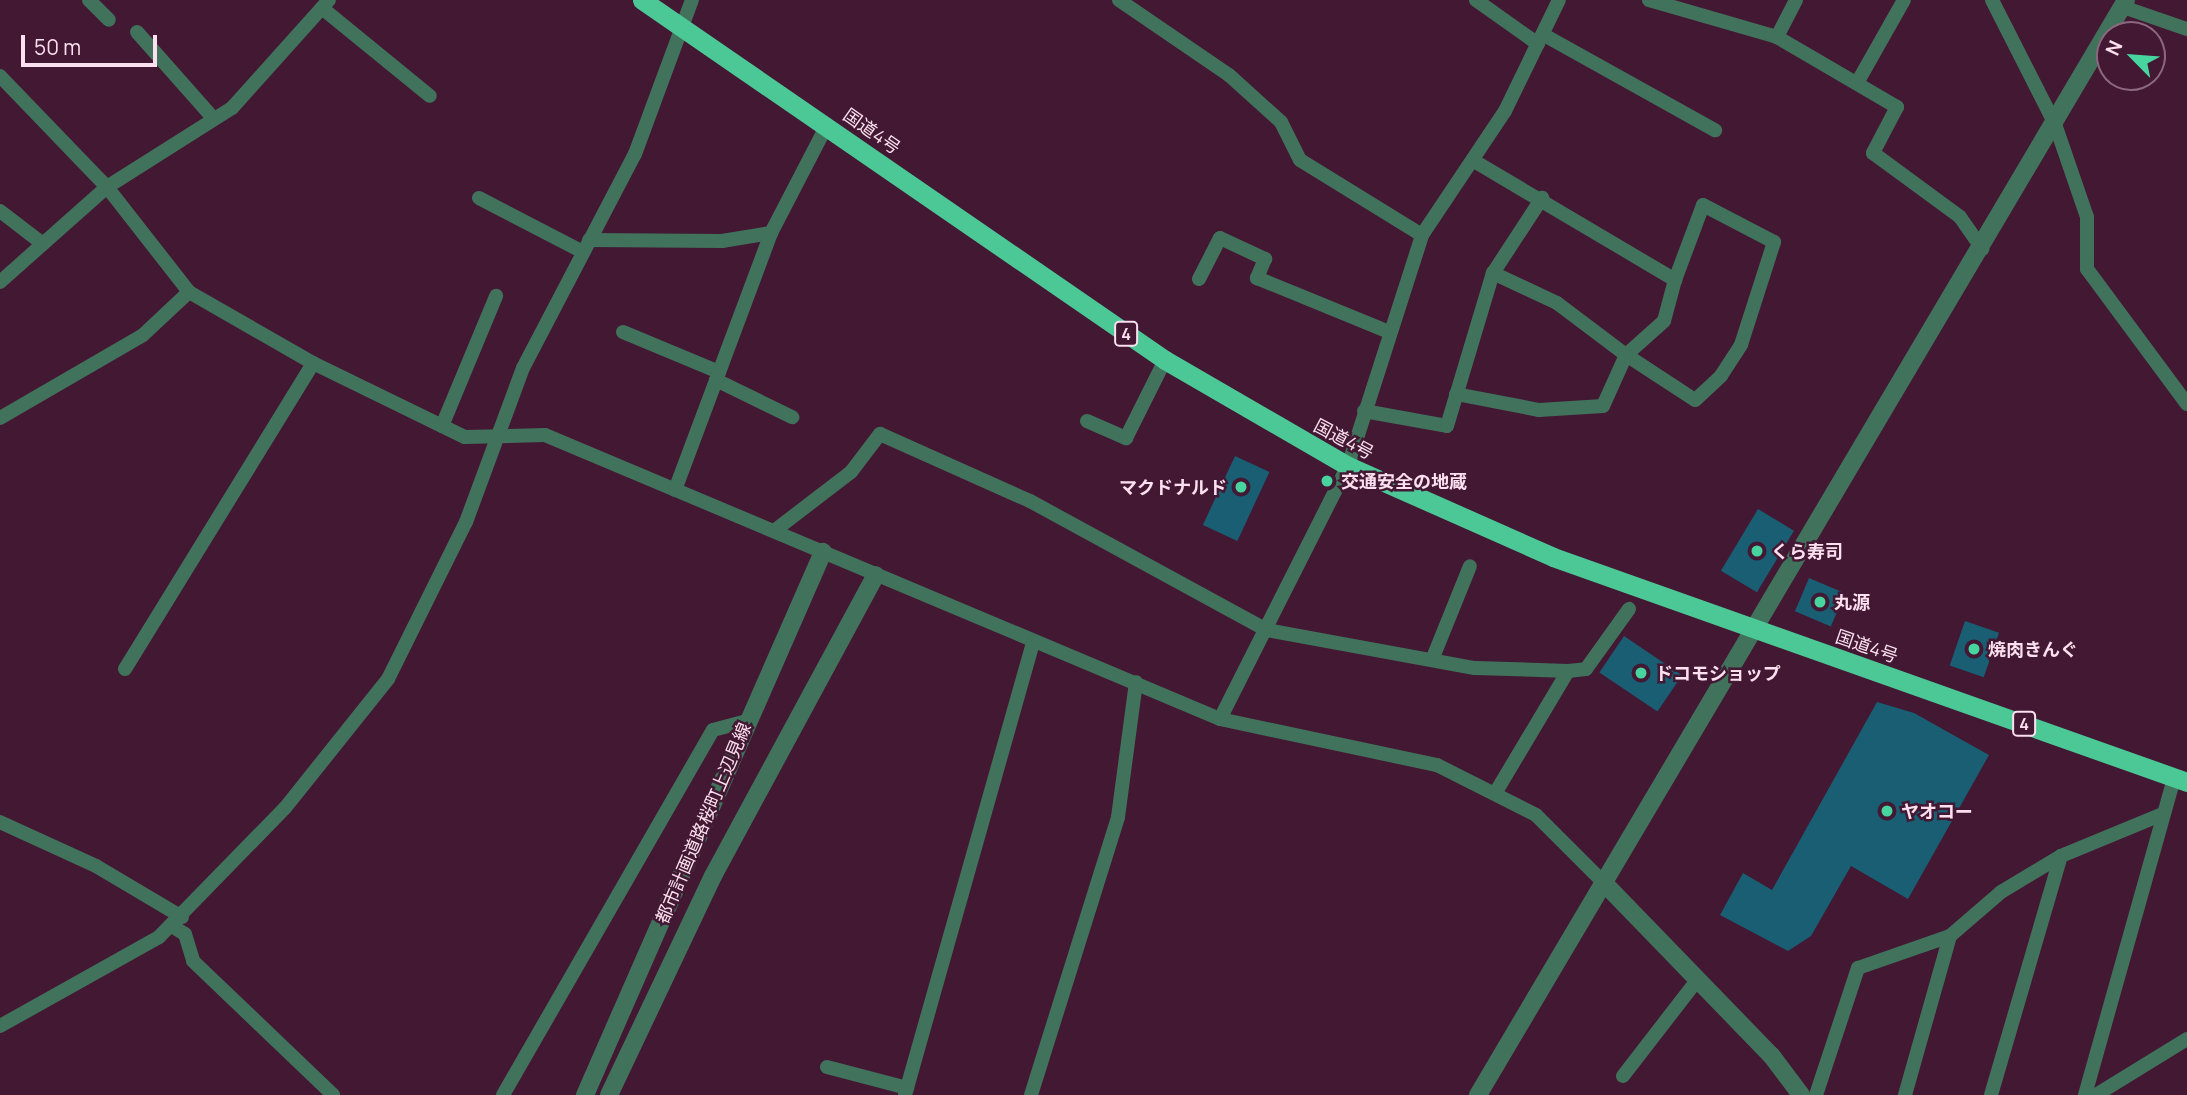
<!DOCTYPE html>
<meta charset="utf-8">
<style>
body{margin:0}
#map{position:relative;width:2187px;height:1095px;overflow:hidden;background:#421833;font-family:Manrope,"Noto Sans JP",sans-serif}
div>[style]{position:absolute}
.building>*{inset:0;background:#195e73;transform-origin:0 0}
.minor>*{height:14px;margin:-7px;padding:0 7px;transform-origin:7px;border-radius:7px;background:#41725c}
.tertiary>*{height:18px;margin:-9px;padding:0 9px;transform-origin:9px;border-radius:9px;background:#41725c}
.trunk>*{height:19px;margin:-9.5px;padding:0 9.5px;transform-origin:9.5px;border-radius:9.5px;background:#4cc897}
.dots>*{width:19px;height:19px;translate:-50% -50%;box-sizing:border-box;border:4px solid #421833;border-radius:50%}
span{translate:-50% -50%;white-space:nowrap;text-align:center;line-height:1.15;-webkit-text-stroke:5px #421833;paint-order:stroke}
.shield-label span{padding:2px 5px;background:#421833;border:2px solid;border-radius:5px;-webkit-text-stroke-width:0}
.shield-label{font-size:16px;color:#fce0ef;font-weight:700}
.street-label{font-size:18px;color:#fce0ef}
.poi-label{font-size:18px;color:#fce0ef;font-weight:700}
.left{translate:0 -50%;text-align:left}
.right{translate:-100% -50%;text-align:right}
.north{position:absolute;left:2096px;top:21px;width:70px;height:70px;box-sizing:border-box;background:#421833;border:2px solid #8c687e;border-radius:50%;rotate:295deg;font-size:19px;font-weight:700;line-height:28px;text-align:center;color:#fce0ef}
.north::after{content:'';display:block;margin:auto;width:24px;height:32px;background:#47d49e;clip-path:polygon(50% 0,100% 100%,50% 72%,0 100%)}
.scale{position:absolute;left:21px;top:35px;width:136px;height:32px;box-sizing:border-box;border:4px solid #fce0ef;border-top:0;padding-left:9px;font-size:21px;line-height:24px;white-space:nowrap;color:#fce0ef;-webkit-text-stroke:5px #421833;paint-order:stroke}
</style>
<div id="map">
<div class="building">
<i style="left:1235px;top:456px;width:38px;height:76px;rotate:25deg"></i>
<i style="left:1758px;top:509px;width:42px;height:72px;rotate:31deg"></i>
<i style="left:1809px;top:578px;width:39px;height:36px;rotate:23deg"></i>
<i style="left:1965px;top:621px;width:36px;height:47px;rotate:19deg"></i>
<i style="left:1624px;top:636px;width:70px;height:44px;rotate:34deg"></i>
<i style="clip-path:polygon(1877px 702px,1914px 713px,1989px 755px,1908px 899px,1851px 866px,1811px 936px,1788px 951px,1720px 915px,1743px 873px,1772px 890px)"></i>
</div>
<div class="minor">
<i style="left:89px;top:0;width:28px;rotate:45deg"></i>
<i style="left:1119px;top:0;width:133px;rotate:34.3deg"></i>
<i style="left:1229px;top:75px;width:70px;rotate:42.1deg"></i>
<i style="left:1281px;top:122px;width:42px;rotate:63.4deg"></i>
<i style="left:1300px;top:160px;width:143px;rotate:31.6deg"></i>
<i style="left:1476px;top:0;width:76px;rotate:35.4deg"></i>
<i style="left:1649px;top:0;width:133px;rotate:16.1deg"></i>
<i style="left:1796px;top:0;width:42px;rotate:117.2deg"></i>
<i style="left:1777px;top:37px;width:139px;rotate:30.3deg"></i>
<i style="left:1897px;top:107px;width:52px;rotate:117.6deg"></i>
<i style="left:1873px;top:153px;width:108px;rotate:36.3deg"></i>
<i style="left:1960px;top:217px;width:39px;rotate:55deg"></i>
<i style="left:1992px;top:0;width:139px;rotate:63.1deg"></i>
<i style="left:2055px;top:124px;width:98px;rotate:71deg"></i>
<i style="left:2087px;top:217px;width:52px;rotate:90deg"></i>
<i style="left:2087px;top:269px;width:168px;rotate:53.5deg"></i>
<i style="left:2123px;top:7px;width:68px;rotate:19deg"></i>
<i style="left:322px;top:8px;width:139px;rotate:39.2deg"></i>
<i style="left:137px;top:32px;width:116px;rotate:48.5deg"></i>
<i style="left:1544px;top:35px;width:196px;rotate:29.1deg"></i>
<i style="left:0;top:76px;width:154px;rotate:46.1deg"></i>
<i style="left:107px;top:187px;width:133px;rotate:52deg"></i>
<i style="left:189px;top:292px;width:143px;rotate:29.8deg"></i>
<i style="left:313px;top:363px;width:169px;rotate:26deg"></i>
<i style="left:465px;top:437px;width:80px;rotate:-1.4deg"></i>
<i style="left:545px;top:435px;width:732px;rotate:22.82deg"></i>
<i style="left:1220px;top:719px;width:222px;rotate:12deg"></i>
<i style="left:1437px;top:765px;width:111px;rotate:26.8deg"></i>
<i style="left:1536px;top:815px;width:98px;rotate:45deg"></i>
<i style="left:1857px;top:83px;width:95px;rotate:-60.5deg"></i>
<i style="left:1474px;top:161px;width:234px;rotate:30.6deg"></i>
<i style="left:1675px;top:280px;width:80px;rotate:-69.5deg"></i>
<i style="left:1703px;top:205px;width:80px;rotate:27.5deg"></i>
<i style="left:1774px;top:242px;width:108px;rotate:107.8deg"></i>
<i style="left:1741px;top:345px;width:37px;rotate:123deg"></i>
<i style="left:1721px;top:376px;width:35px;rotate:137deg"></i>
<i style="left:1695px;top:400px;width:82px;rotate:-146.9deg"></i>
<i style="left:1626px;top:355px;width:51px;rotate:-41.8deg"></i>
<i style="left:1664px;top:321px;width:42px;rotate:-75deg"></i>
<i style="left:479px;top:198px;width:117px;rotate:27.4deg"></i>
<i style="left:0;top:211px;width:54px;rotate:37.5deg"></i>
<i style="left:589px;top:240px;width:133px;rotate:0.4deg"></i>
<i style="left:722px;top:241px;width:50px;rotate:-9.3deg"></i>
<i style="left:1199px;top:279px;width:46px;rotate:-62.9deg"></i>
<i style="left:1220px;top:238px;width:50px;rotate:25deg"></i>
<i style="left:1265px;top:259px;width:21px;rotate:113deg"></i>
<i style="left:1257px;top:278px;width:140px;rotate:22.2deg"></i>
<i style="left:0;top:282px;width:143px;rotate:-41.6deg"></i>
<i style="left:107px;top:187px;width:148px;rotate:-32.3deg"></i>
<i style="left:232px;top:108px;width:145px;rotate:-48.1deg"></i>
<i style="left:623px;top:332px;width:104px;rotate:22.6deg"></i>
<i style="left:716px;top:380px;width:85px;rotate:26deg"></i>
<i style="left:1456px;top:394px;width:85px;rotate:10.9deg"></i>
<i style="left:1539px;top:410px;width:64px;rotate:-3.6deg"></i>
<i style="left:1603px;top:406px;width:56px;rotate:-65.7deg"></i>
<i style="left:1626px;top:355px;width:86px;rotate:-143deg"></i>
<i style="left:1557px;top:303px;width:71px;rotate:-154.9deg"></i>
<i style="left:1364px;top:411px;width:84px;rotate:10.2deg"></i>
<i style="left:1447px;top:426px;width:160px;rotate:-73.3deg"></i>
<i style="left:1493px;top:273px;width:90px;rotate:-56.8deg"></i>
<i style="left:0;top:418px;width:165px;rotate:-30.1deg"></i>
<i style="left:143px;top:335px;width:63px;rotate:-43.1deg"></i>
<i style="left:1087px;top:421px;width:43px;rotate:23.6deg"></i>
<i style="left:1126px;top:438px;width:87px;rotate:-63.4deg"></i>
<i style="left:442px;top:426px;width:141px;rotate:-67.4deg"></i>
<i style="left:675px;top:490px;width:274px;rotate:-69.5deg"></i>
<i style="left:771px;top:233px;width:122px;rotate:-62.6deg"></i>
<i style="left:774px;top:531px;width:97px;rotate:-37.5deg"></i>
<i style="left:851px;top:472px;width:48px;rotate:-52.7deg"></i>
<i style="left:880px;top:434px;width:164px;rotate:24.1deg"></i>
<i style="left:1030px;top:501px;width:270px;rotate:28.6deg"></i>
<i style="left:1267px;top:630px;width:211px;rotate:10.4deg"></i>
<i style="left:1475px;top:668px;width:93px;rotate:1.8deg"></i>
<i style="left:1568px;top:671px;width:141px;rotate:120.8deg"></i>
<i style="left:1432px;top:660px;width:101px;rotate:-68deg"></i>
<i style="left:125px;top:669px;width:359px;rotate:-58.4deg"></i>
<i style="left:1568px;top:671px;width:18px;rotate:-6deg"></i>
<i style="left:1586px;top:669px;width:74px;rotate:-54.4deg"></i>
<i style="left:1220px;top:719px;width:284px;rotate:-63.2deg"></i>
<i style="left:1348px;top:466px;width:243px;rotate:-72.2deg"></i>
<i style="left:1422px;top:235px;width:149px;rotate:-56.2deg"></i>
<i style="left:1505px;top:111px;width:123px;rotate:-64.1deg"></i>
<i style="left:0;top:822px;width:106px;rotate:24.6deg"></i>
<i style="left:96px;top:866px;width:100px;rotate:30.7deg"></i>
<i style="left:172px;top:926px;width:15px;rotate:32deg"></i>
<i style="left:185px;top:934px;width:28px;rotate:73deg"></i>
<i style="left:193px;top:961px;width:194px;rotate:43.7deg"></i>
<i style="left:0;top:1026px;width:182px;rotate:-29.2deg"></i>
<i style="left:159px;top:937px;width:180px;rotate:-45.7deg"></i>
<i style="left:285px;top:808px;width:165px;rotate:-51.4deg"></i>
<i style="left:388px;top:679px;width:175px;rotate:-63.6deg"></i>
<i style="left:466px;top:522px;width:164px;rotate:-69.7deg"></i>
<i style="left:523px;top:368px;width:242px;rotate:-62.4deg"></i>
<i style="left:635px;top:154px;width:164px;rotate:-69.7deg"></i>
<i style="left:827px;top:1067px;width:83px;rotate:14.7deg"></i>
<i style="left:1623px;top:1076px;width:123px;rotate:-52.3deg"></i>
<i style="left:503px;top:1095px;width:421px;rotate:-60.1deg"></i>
<i style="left:713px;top:730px;width:34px;rotate:-15deg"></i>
<i style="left:905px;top:1095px;width:471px;rotate:-74.2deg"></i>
<i style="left:1031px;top:1095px;width:291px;rotate:-72.6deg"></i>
<i style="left:1118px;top:817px;width:136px;rotate:-82.4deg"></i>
<i style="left:1816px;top:1095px;width:134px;rotate:-71.7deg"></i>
<i style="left:1858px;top:968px;width:97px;rotate:-19.2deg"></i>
<i style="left:1950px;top:936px;width:67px;rotate:-40.8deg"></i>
<i style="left:2001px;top:892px;width:70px;rotate:-31deg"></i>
<i style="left:2061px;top:856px;width:110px;rotate:-22.4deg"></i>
<i style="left:1905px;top:1095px;width:165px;rotate:-74.2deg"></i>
<i style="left:1991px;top:1095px;width:249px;rotate:-73.7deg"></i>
<i style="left:2085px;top:1095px;width:329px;rotate:-74.3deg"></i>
<i style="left:2096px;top:1095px;width:107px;rotate:-31.6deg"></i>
</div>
<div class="tertiary">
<i style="left:1605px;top:884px;width:238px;rotate:45.9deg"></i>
<i style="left:1771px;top:1055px;width:50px;rotate:53.1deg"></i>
<i style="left:585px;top:1095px;width:593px;rotate:-66.33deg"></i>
<i style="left:609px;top:1095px;width:242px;rotate:-64.6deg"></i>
<i style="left:713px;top:876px;width:342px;rotate:-61.6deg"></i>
<i style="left:1478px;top:1095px;width:1272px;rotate:-59.38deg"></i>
</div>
<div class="trunk">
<i style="left:642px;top:0;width:635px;rotate:34.54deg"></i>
<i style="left:1165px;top:360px;width:211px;rotate:30.1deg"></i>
<i style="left:1348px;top:466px;width:224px;rotate:23.9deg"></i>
<i style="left:1553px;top:557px;width:673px;rotate:19.54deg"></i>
</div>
<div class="dots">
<i style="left:1327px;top:481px;background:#47d49e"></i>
<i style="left:1241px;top:487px;background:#47d49e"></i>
<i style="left:1757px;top:551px;background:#47d49e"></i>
<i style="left:1820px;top:602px;background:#47d49e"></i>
<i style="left:1974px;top:649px;background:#47d49e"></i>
<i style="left:1641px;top:673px;background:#47d49e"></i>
<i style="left:1887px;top:811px;background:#47d49e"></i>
</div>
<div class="shield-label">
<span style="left:1126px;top:334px">4</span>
<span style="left:2024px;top:724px">4</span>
</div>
<div class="street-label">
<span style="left:872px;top:131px;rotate:35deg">国道4号</span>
<span style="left:1344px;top:439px;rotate:28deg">国道4号</span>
<span style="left:1867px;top:646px;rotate:19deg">国道4号</span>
<span style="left:703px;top:823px;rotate:-67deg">都市計画道路桜町上辺見線</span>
</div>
<div class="poi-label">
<span class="left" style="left:1341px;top:481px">交通安全の地蔵</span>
<span class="right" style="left:1227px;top:487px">マクドナルド</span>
<span class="left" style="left:1771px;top:551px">くら寿司</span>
<span class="left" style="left:1834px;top:602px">丸源</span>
<span class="left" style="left:1988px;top:649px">焼肉きんぐ</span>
<span class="left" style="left:1655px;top:673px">ドコモショップ</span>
<span class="left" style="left:1901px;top:811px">ヤオコー</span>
</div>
<div class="north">N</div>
<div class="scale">50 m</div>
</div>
